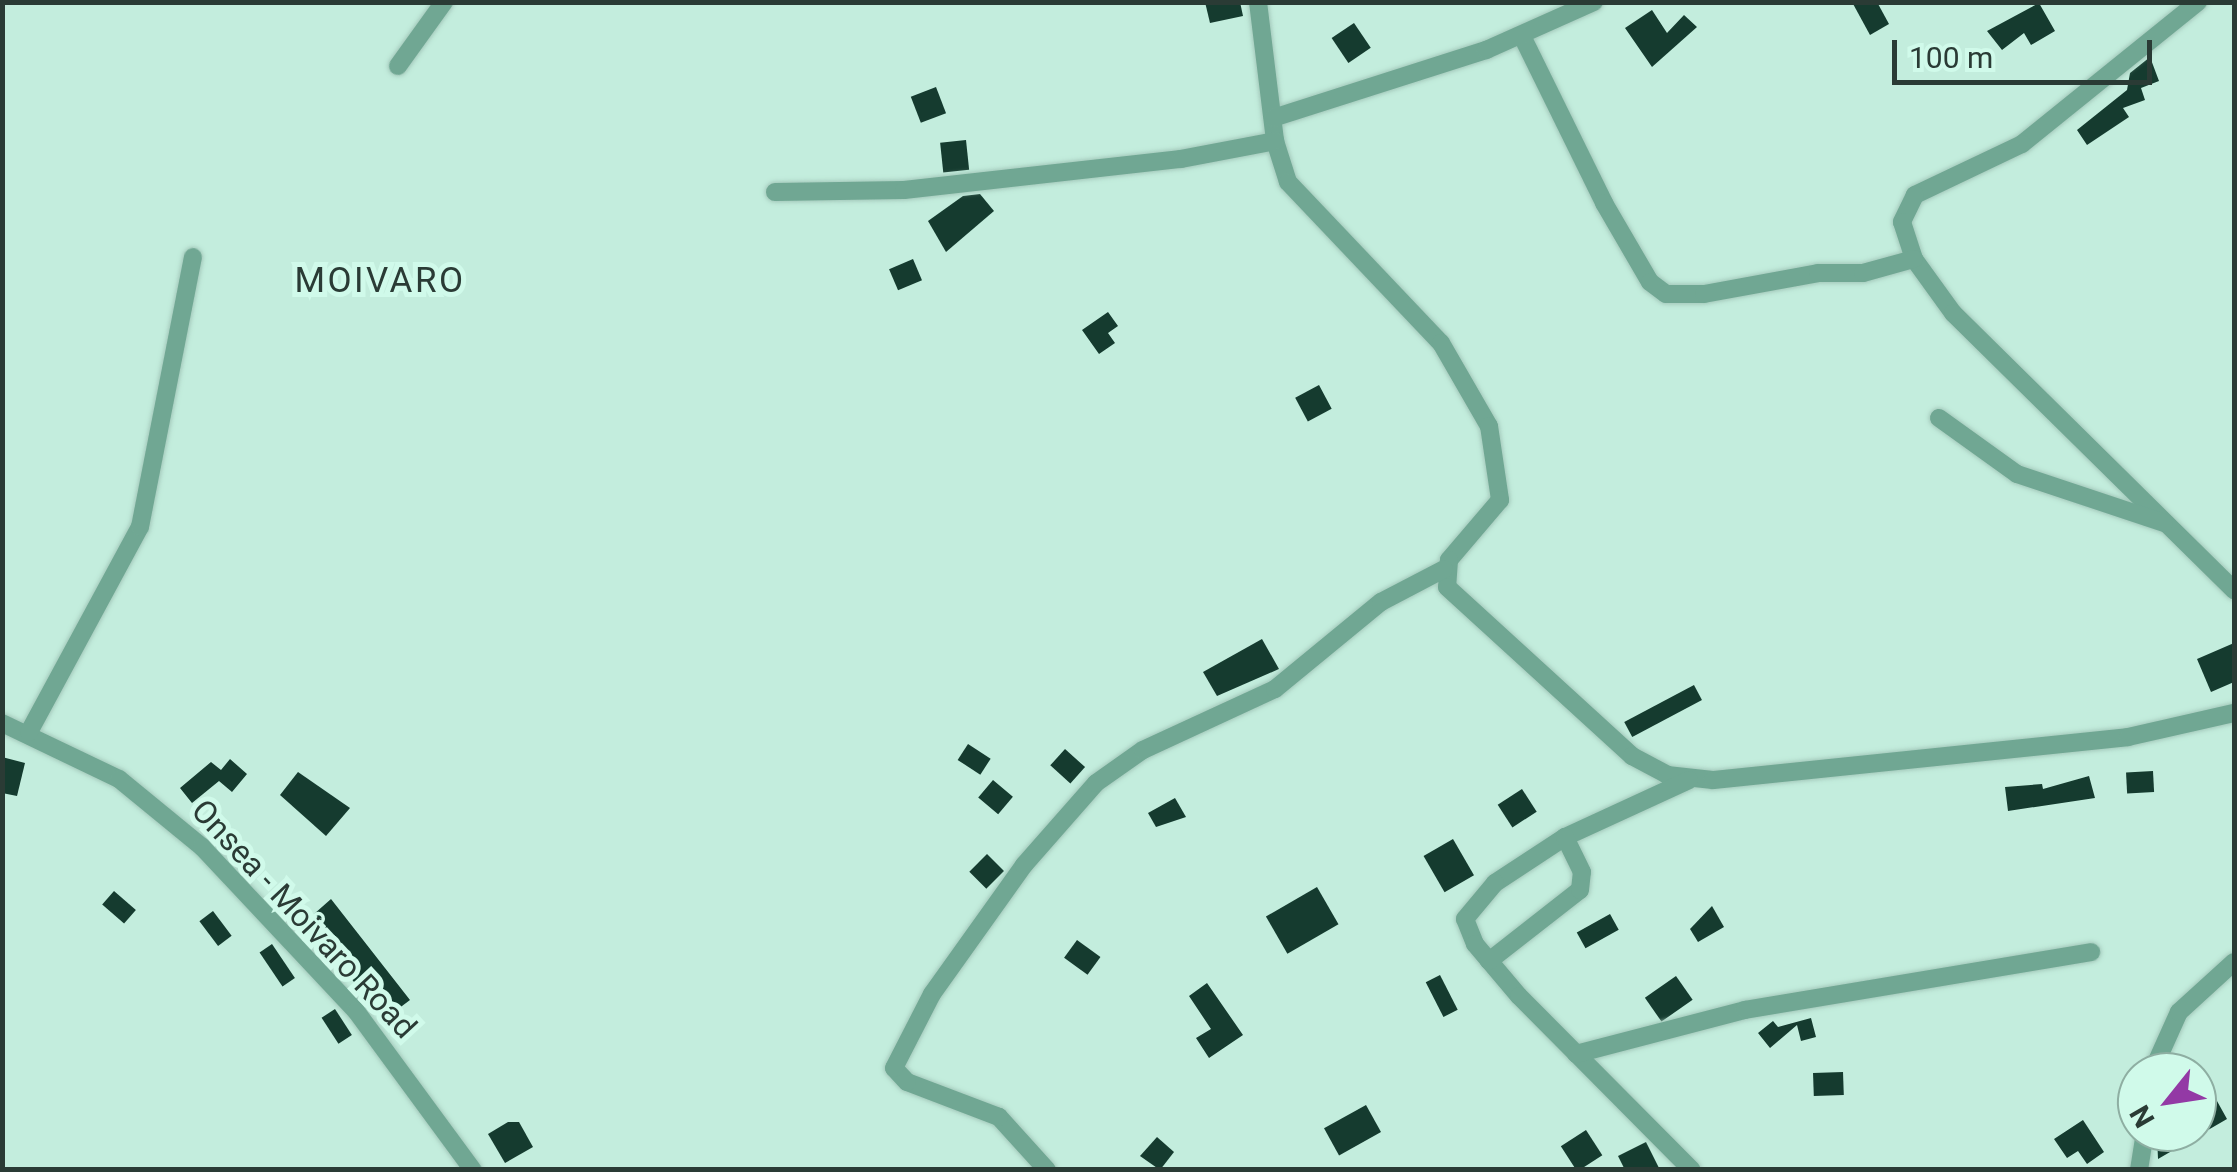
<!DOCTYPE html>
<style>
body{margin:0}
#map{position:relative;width:2237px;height:1172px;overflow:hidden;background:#c3eddd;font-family:Roboto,sans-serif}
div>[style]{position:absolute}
.building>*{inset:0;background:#153b2f;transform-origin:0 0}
.roads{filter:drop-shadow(0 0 2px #a4c9bb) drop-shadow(0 0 2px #a4c9bb)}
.minor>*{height:18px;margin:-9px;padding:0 9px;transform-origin:9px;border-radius:9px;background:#70a793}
span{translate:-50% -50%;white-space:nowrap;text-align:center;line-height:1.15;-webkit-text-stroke:10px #d0faea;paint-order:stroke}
.street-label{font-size:32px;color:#2a3b35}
.neighbourhood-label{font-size:35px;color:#2a3b35;letter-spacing:2.5px}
.frame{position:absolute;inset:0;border:5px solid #2a3b35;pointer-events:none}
.north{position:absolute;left:2117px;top:1052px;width:100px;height:100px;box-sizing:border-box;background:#d0faea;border:2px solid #8eaea2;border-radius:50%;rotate:240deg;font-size:28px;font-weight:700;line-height:40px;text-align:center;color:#2a3b35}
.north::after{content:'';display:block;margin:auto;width:35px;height:45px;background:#9339a5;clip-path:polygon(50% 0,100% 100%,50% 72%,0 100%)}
.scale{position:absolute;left:1892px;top:40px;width:260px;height:45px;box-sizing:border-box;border:5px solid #2a3b35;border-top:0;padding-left:12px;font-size:30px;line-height:35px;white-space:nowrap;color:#2a3b35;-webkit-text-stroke:8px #d0faea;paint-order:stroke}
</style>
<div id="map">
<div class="building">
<i style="clip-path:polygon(1205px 2px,1240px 2px,1243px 16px,1210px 23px)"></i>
<i style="clip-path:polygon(1852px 2px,1877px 2px,1889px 24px,1870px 35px)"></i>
<i style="clip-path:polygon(2039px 3px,2055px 31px,2031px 45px,2024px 33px,2002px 50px,1987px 31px)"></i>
<i style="clip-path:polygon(1652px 10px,1667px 33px,1684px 15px,1697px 27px,1652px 67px,1625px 28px)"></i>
<i style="left:1354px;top:23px;width:30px;height:27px;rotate:56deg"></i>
<i style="clip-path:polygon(2150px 57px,2159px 81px,2141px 88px,2145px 100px,2123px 108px,2129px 117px,2087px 145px,2077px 130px,2127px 90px,2130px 73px)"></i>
<i style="left:936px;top:87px;width:28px;height:27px;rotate:69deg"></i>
<i style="left:966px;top:140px;width:30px;height:26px;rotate:84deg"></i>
<i style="clip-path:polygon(980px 194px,994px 211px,946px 252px,928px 221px,963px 196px)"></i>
<i style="left:913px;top:259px;width:23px;height:26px;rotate:67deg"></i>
<i style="clip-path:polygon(1108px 312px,1118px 326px,1108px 333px,1115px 343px,1099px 354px,1082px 330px)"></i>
<i style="left:1319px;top:385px;width:27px;height:27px;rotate:62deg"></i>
<i style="clip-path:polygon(1262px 639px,1279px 669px,1217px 696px,1203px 672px)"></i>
<i style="clip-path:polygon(2234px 643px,2234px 682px,2211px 692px,2197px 659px)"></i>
<i style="left:1694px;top:685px;width:17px;height:79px;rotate:62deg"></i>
<i style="left:968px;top:744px;width:27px;height:19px;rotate:33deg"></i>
<i style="left:1065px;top:749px;width:27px;height:22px;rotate:42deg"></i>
<i style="clip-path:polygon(2px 757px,25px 763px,17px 796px,2px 793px)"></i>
<i style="clip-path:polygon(230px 759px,247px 774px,232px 792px,219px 781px,192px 803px,180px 788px,211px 762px,221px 770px)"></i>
<i style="left:2153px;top:771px;width:21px;height:27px;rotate:87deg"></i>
<i style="clip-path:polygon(298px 772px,350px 808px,326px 836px,280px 795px)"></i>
<i style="clip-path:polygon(2089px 776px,2095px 798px,2008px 811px,2005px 787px,2042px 784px,2043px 789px)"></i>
<i style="left:993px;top:780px;width:26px;height:23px;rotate:40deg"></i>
<i style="left:1522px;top:789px;width:27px;height:29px;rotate:57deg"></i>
<i style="clip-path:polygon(1175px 798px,1186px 817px,1156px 827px,1148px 813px)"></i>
<i style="left:1453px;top:839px;width:42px;height:34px;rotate:60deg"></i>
<i style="left:987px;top:854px;width:24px;height:25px;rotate:45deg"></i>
<i style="left:1317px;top:887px;width:43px;height:59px;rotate:60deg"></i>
<i style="left:114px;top:891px;width:29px;height:18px;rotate:41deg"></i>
<i style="clip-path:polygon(331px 899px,410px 1000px,398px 1009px,370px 971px,354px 982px,324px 944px,333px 937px,314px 914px)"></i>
<i style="clip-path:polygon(1712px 906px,1724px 927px,1698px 942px,1690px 929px)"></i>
<i style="left:213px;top:911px;width:31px;height:17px;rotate:53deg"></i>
<i style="left:1610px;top:914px;width:18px;height:38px;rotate:61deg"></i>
<i style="left:1077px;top:940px;width:29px;height:22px;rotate:36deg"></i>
<i style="left:272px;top:944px;width:41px;height:15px;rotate:56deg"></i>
<i style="left:1440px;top:975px;width:39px;height:16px;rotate:63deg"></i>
<i style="left:1676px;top:976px;width:29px;height:38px;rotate:55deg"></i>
<i style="clip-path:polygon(1207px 983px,1243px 1035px,1209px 1058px,1196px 1038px,1211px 1029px,1189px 996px)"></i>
<i style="left:335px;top:1009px;width:31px;height:16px;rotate:57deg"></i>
<i style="clip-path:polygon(1811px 1018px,1816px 1037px,1801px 1041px,1797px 1025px,1770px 1048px,1758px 1033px,1773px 1021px,1778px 1027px)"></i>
<i style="left:1843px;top:1072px;width:23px;height:30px;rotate:88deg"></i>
<i style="clip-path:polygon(2217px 1101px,2227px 1119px,2158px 1159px,2157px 1136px,2197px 1132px,2197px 1113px)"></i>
<i style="left:1366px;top:1105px;width:31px;height:48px;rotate:61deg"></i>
<i style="clip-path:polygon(2083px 1120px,2104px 1152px,2087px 1164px,2078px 1151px,2067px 1158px,2054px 1139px)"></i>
<i style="clip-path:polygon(508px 1122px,519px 1122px,533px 1147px,505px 1163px,488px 1134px)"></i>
<i style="left:1586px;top:1130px;width:30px;height:30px;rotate:57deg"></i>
<i style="clip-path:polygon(1157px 1137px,1174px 1152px,1160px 1170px,1140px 1156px)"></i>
<i style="clip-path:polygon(1646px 1142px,1660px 1170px,1625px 1170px,1618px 1156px)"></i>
</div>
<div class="roads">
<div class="minor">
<i style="left:1258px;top:2px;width:140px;rotate:83deg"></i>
<i style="left:1275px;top:141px;width:43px;rotate:72.4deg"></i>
<i style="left:1288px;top:182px;width:222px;rotate:46.5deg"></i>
<i style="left:1441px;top:343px;width:96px;rotate:60deg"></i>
<i style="left:1489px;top:426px;width:75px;rotate:81.5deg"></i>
<i style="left:1500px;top:500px;width:79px;rotate:130.4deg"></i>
<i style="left:1449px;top:560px;width:27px;rotate:94deg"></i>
<i style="left:1447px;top:587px;width:251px;rotate:42.4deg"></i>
<i style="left:1632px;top:756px;width:40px;rotate:28deg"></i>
<i style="left:1667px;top:775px;width:46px;rotate:6.2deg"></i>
<i style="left:1713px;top:780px;width:417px;rotate:-5.9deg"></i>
<i style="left:2128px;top:737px;width:109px;rotate:-12.8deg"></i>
<i style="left:2198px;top:2px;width:226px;rotate:141.1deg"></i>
<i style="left:2022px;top:144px;width:119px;rotate:154.5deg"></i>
<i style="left:1915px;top:195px;width:30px;rotate:116deg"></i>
<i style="left:1902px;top:222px;width:39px;rotate:72deg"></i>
<i style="left:1914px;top:259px;width:67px;rotate:54.2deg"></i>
<i style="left:1953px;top:313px;width:395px;rotate:44.6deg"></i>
<i style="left:1522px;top:36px;width:186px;rotate:63.8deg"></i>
<i style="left:1604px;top:203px;width:91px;rotate:59.8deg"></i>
<i style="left:1650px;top:282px;width:20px;rotate:37deg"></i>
<i style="left:1666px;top:294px;width:38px"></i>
<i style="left:1704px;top:294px;width:116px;rotate:-10.4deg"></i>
<i style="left:1818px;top:273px;width:45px"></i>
<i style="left:1863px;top:273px;width:53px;rotate:-15.4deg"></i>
<i style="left:398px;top:66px;width:79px;rotate:-54.3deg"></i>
<i style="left:1273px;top:118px;width:224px;rotate:-17.7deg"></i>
<i style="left:1486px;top:50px;width:118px;rotate:-24deg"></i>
<i style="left:775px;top:192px;width:129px;rotate:-0.9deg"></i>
<i style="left:904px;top:190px;width:279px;rotate:-6.4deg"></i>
<i style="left:1181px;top:159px;width:96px;rotate:-10.8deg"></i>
<i style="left:1939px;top:418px;width:96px;rotate:35.7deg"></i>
<i style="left:2017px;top:474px;width:155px;rotate:18.4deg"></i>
<i style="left:2px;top:723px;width:130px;rotate:25.6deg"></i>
<i style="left:119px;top:779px;width:107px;rotate:39.3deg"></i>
<i style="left:202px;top:847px;width:225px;rotate:46.8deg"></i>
<i style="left:356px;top:1011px;width:197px;rotate:53.7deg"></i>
<i style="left:29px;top:732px;width:233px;rotate:-61.6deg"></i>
<i style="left:140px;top:527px;width:275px;rotate:-78.9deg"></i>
<i style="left:1689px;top:780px;width:136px;rotate:155.3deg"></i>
<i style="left:1565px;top:837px;width:84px;rotate:146.7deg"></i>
<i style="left:1495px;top:883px;width:47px;rotate:129.8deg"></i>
<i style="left:1465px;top:919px;width:27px;rotate:68deg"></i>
<i style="left:1475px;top:944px;width:68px;rotate:49.8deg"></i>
<i style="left:1519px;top:996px;width:245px;rotate:45.2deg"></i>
<i style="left:1489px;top:961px;width:115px;rotate:-38deg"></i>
<i style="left:1580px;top:890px;width:18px;rotate:-84deg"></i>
<i style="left:1582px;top:872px;width:39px;rotate:-116deg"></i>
<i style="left:1576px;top:1054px;width:175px;rotate:-14.6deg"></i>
<i style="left:1745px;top:1010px;width:351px;rotate:-9.5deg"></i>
<i style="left:2152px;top:1072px;width:66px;rotate:-65.8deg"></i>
<i style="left:2179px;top:1012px;width:74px;rotate:-42.3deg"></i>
<i style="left:1047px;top:1170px;width:72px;rotate:-132.2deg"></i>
<i style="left:999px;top:1117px;width:98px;rotate:-159.2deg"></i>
<i style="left:907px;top:1082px;width:19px;rotate:-133deg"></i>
<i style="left:894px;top:1068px;width:83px;rotate:-62.8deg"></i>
<i style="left:932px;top:994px;width:158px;rotate:-54.5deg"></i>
<i style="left:1024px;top:865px;width:109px;rotate:-48.7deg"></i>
<i style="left:1096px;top:783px;width:57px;rotate:-35.1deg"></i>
<i style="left:1143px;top:750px;width:145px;rotate:-24.8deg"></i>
<i style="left:1275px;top:689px;width:137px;rotate:-39.4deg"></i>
<i style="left:1381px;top:602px;width:71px;rotate:-27.6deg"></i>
<i style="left:2139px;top:1170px;width:38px;rotate:-81deg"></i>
</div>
</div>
<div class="street-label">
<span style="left:304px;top:919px;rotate:47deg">Onsea - Moivaro Road</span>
</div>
<div class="neighbourhood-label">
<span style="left:380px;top:281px">MOIVARO</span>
</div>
<div class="frame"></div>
<div class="north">N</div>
<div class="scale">100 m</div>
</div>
